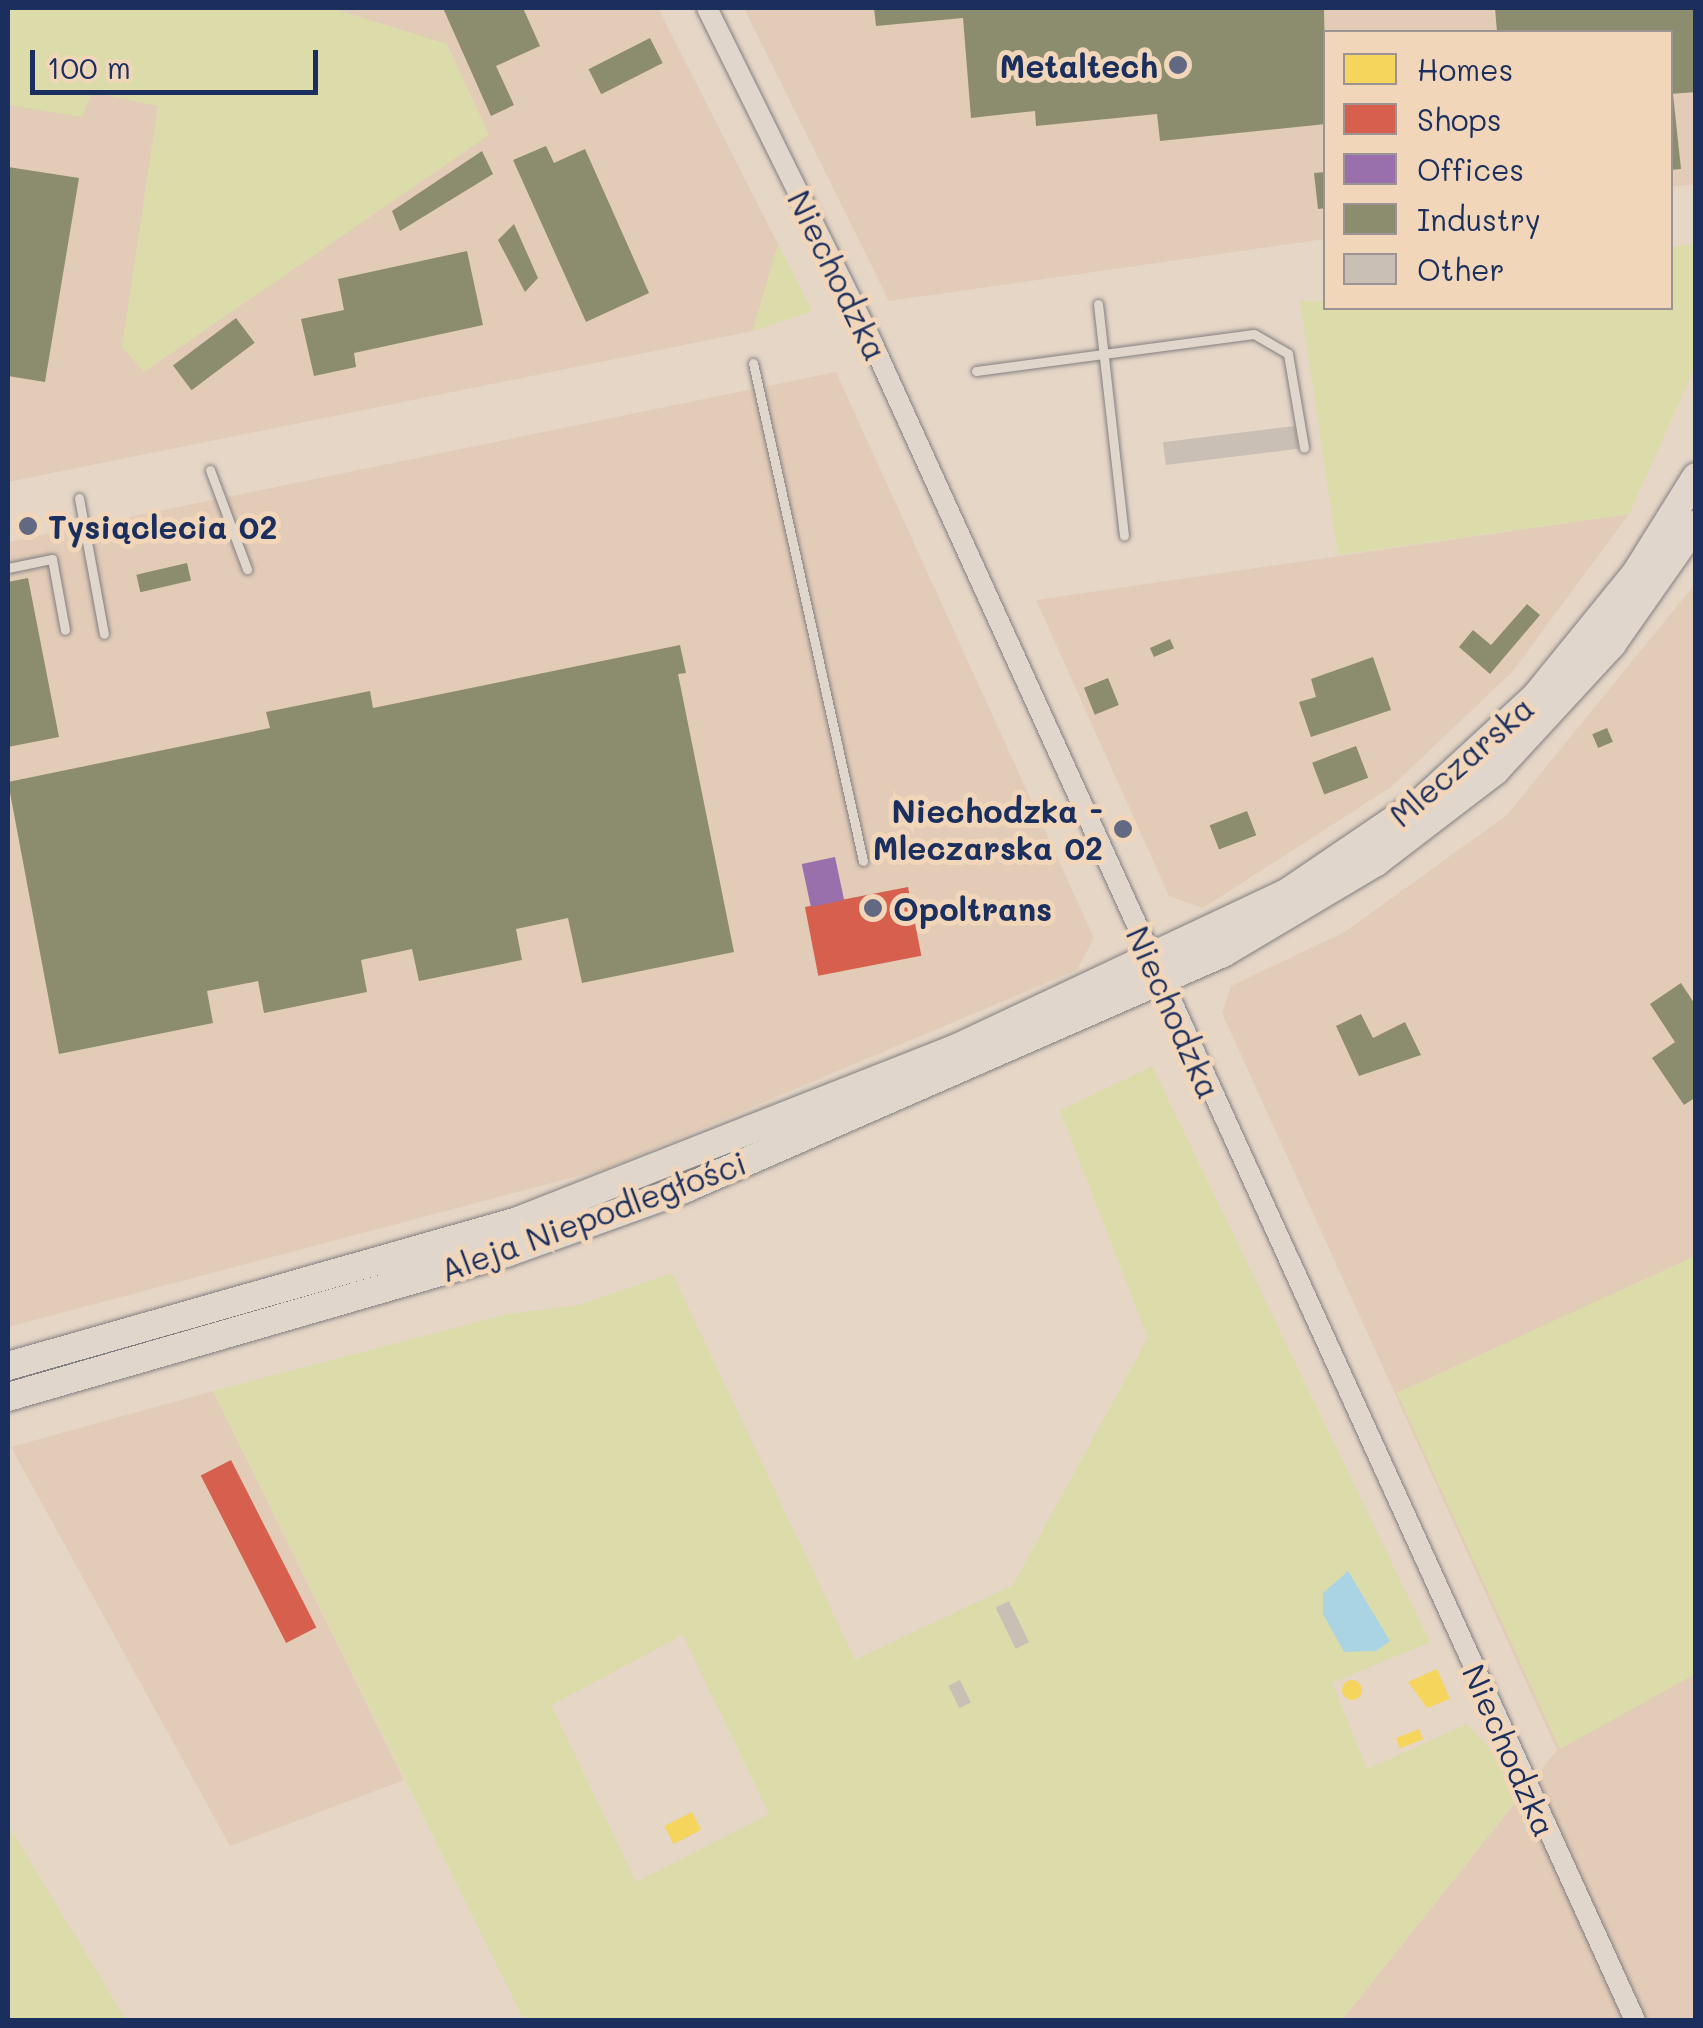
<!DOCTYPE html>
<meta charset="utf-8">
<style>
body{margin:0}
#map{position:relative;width:1703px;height:2028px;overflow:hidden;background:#e5d6c6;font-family:Mali,sans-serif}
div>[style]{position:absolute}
.built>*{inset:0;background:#e2ccb7}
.green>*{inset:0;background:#dcdcaa}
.water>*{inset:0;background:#aad4e4}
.homes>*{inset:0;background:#f6d55c;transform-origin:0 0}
.round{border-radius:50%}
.shops>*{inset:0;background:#d6604d;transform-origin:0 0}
.offices>*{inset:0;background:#9970ab;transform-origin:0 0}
.industry>*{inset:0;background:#8c8c6e;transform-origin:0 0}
.building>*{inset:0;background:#cabfb4;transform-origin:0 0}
.roads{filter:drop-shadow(0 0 2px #827f81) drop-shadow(0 0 2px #827f81)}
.service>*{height:9px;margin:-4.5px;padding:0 4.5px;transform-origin:4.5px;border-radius:4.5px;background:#e0d6cb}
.tertiary>*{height:20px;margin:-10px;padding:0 10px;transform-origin:10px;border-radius:10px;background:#e0d6cb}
.primary>*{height:28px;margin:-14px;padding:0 14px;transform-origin:14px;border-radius:14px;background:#e0d6cb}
.dots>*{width:28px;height:28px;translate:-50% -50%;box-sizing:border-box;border:5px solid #f2d6b9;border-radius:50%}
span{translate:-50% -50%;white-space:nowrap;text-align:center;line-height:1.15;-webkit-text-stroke:10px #f2d6b9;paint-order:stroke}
.poi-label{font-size:32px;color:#1b2f5e;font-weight:700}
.right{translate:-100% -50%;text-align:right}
.left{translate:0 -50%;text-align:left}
.street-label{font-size:32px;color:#1b2f5e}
.frame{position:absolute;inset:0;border:10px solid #1b2f5e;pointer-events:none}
.legend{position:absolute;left:1323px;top:30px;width:350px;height:280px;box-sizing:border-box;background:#f2d6b9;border:2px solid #9c9395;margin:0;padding:12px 18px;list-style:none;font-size:30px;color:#1b2f5e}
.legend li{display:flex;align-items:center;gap:20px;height:50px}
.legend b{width:50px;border:2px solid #9c9395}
.scale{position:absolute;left:30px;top:50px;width:288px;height:45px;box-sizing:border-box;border:5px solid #1b2f5e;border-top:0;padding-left:12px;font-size:30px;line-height:35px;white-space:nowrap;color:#1b2f5e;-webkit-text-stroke:8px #f2d6b9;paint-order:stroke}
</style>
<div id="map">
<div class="built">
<i style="clip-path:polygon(8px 8px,658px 8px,778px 244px,753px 331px,8px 482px)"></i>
<i style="clip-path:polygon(744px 8px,1695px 8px,1695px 184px,1671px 187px,1670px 32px,1326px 32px,1325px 239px,889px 301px)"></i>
<i style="clip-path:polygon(836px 372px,1094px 938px,1077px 970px,608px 1168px,8px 1327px,8px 542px)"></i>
<i style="clip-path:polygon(1629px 514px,1513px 671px,1391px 787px,1203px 908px,1169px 896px,1036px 600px)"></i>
<i style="clip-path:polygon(1695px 584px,1695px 2020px,1342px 2020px,1557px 1750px,1222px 1013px,1231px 986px,1343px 933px,1506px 816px)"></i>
<i style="clip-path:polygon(213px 1391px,404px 1780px,230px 1846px,11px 1447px)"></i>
</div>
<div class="green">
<i style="clip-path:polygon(8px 8px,331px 8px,447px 44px,489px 135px,144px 372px,122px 347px,158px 106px,92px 92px,82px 117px,8px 105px)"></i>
<i style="clip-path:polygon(1695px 243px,1695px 367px,1629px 514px,1338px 555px,1300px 301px,1670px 308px,1671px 247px)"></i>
<i style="clip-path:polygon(778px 244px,812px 311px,753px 331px)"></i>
<i style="clip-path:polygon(evenodd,1152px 1066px,1430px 1642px,1332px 1683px,1367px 1769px,1467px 1724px,1526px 1788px,1342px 2020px,524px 2020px,213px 1391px,508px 1314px,579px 1305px,672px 1273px,855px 1660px,1013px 1585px,1148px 1338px,1060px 1111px,1152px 1066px,683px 1635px,769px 1814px,636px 1882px,551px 1705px,683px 1635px)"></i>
<i style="clip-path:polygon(1695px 1256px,1695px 1674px,1560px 1749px,1397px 1393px)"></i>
<i style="clip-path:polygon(8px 1825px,126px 2020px,8px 2020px)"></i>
</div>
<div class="water">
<i style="clip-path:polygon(1348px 1571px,1390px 1641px,1376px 1651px,1344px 1652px,1323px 1614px,1323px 1593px)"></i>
</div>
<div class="homes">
<i style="clip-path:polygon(1437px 1669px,1450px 1699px,1427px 1708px,1408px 1682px)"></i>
<i class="round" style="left:1342px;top:1680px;width:20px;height:20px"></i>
<i style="left:1419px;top:1729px;width:11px;height:25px;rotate:68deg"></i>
<i style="left:692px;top:1812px;width:20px;height:31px;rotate:63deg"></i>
</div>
<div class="shops">
<i style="left:908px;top:887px;width:70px;height:105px;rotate:79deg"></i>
<i style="left:231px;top:1460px;width:188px;height:34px;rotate:63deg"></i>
</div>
<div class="offices">
<i style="left:835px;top:857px;width:44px;height:34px;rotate:78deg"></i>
</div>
<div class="industry">
<i style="clip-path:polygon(443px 8px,523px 8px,540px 46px,496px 66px,514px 105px,491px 116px)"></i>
<i style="clip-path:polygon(874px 8px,1324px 8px,1326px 124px,1160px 141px,1157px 114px,1036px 126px,1035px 111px,971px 118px,963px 18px,876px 26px)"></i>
<i style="clip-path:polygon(1495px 8px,1696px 8px,1696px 92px,1670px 94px,1670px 32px,1497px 32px)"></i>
<i style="left:650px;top:38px;width:28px;height:69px;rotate:63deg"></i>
<i style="clip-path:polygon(1673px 94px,1681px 169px,1670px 170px,1670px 95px)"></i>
<i style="clip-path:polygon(546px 146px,554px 163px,585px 149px,649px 293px,586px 322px,513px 160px)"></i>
<i style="clip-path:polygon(482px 151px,493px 174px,400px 231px,392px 211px)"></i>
<i style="clip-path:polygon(8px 167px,79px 178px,45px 382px,8px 376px)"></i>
<i style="clip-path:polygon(1326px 172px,1326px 208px,1318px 209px,1314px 173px)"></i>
<i style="clip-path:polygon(514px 224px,538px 278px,525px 292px,498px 240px)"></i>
<i style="clip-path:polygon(467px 251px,483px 325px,354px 353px,356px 367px,314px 376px,301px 319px,344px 310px,338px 279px)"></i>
<i style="left:236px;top:318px;width:31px;height:79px;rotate:53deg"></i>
<i style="left:187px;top:563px;width:18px;height:52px;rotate:77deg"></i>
<i style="clip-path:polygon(28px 578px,59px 737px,8px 747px,8px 582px)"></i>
<i style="clip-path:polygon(1527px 604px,1540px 615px,1490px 674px,1459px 647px,1473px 630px,1491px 645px)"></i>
<i style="left:1170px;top:639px;width:10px;height:22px;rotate:66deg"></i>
<i style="clip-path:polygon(680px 645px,686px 673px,678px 674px,734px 952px,582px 983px,568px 918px,516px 929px,522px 960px,419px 981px,412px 949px,361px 960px,367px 992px,264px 1013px,258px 981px,207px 991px,213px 1023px,59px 1054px,8px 782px,270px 728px,266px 712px,370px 691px,373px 708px)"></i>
<i style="clip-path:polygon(1373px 657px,1391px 710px,1311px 737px,1299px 702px,1316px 697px,1311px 679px)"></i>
<i style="left:1108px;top:678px;width:29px;height:26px;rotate:68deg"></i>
<i style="left:1607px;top:728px;width:15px;height:16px;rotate:67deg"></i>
<i style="left:1356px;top:746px;width:34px;height:47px;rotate:69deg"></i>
<i style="left:1247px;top:811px;width:26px;height:40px;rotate:69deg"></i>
<i style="clip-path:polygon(1681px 983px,1696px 1006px,1696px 1097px,1684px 1105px,1652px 1058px,1675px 1042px,1650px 1004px)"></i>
<i style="clip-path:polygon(1361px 1014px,1373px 1038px,1405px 1022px,1421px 1055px,1359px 1076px,1336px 1026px)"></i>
</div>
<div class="building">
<i style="left:1295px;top:426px;width:23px;height:133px;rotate:83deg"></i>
<i style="left:1009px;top:1601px;width:46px;height:15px;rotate:64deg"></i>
<i style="left:960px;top:1680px;width:25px;height:13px;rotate:64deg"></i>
</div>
<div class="roads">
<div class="service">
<i style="left:1098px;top:304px;width:233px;rotate:83.6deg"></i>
<i style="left:753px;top:363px;width:510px;rotate:77.54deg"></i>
<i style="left:976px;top:371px;width:280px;rotate:-7.6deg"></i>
<i style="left:1254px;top:334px;width:39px;rotate:30deg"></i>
<i style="left:1288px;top:354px;width:95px;rotate:80.3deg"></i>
<i style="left:210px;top:470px;width:106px;rotate:69.5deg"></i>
<i style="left:79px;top:498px;width:138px;rotate:79.6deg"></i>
<i style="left:8px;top:568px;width:45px;rotate:-11.6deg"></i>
<i style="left:52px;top:559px;width:72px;rotate:79.6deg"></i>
</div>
<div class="tertiary">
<i style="left:707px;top:8px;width:370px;rotate:63.7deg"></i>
<i style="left:871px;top:340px;width:1846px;rotate:65.55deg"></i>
</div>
<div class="primary">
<i style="left:8px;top:1366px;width:530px;rotate:-15.87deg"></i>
<i style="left:518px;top:1221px;width:472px;rotate:-21.5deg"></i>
<i style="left:957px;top:1048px;width:366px;rotate:-25.2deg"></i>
<i style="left:1288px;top:892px;width:162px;rotate:-34.2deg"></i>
<i style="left:1422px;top:801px;width:155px;rotate:-42.6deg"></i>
<i style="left:1536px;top:696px;width:159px;rotate:-50.9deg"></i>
<i style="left:1636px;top:573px;width:113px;rotate:-58deg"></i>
<i style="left:8px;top:1397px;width:518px;rotate:-16.13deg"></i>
<i style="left:506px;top:1253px;width:189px;rotate:-19.8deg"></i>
<i style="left:684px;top:1189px;width:588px;rotate:-23.65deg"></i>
<i style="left:1223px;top:953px;width:178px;rotate:-30.7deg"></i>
<i style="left:1376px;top:862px;width:150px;rotate:-37.4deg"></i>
<i style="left:1495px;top:771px;width:173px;rotate:-47.3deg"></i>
<i style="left:1612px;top:644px;width:146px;rotate:-55deg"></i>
</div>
</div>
<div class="dots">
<i style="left:1178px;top:65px;background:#626982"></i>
<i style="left:28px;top:526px;background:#626982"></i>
<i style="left:1123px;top:829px;background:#626982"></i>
<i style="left:873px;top:908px;background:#626982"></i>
</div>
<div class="poi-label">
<span class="right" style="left:1158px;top:65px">Metaltech</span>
<span class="left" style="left:48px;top:526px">Tysiąclecia 02</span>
<span class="right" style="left:1103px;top:829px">Niechodzka -<br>Mleczarska 02</span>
<span class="left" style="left:893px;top:908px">Opoltrans</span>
</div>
<div class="street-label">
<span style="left:838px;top:275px;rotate:64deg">Niechodzka</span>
<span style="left:1461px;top:761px;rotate:-41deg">Mleczarska</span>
<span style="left:1174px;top:1012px;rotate:66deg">Niechodzka</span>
<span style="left:593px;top:1216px;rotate:-20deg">Aleja Niepodległości</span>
<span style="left:1510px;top:1750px;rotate:66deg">Niechodzka</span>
</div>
<div class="frame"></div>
<ul class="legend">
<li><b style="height:28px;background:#f6d55c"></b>Homes</li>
<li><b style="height:28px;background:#d6604d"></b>Shops</li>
<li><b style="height:28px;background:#9970ab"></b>Offices</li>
<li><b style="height:28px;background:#8c8c6e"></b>Industry</li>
<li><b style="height:28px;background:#cabfb4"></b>Other</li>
</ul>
<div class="scale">100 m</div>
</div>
